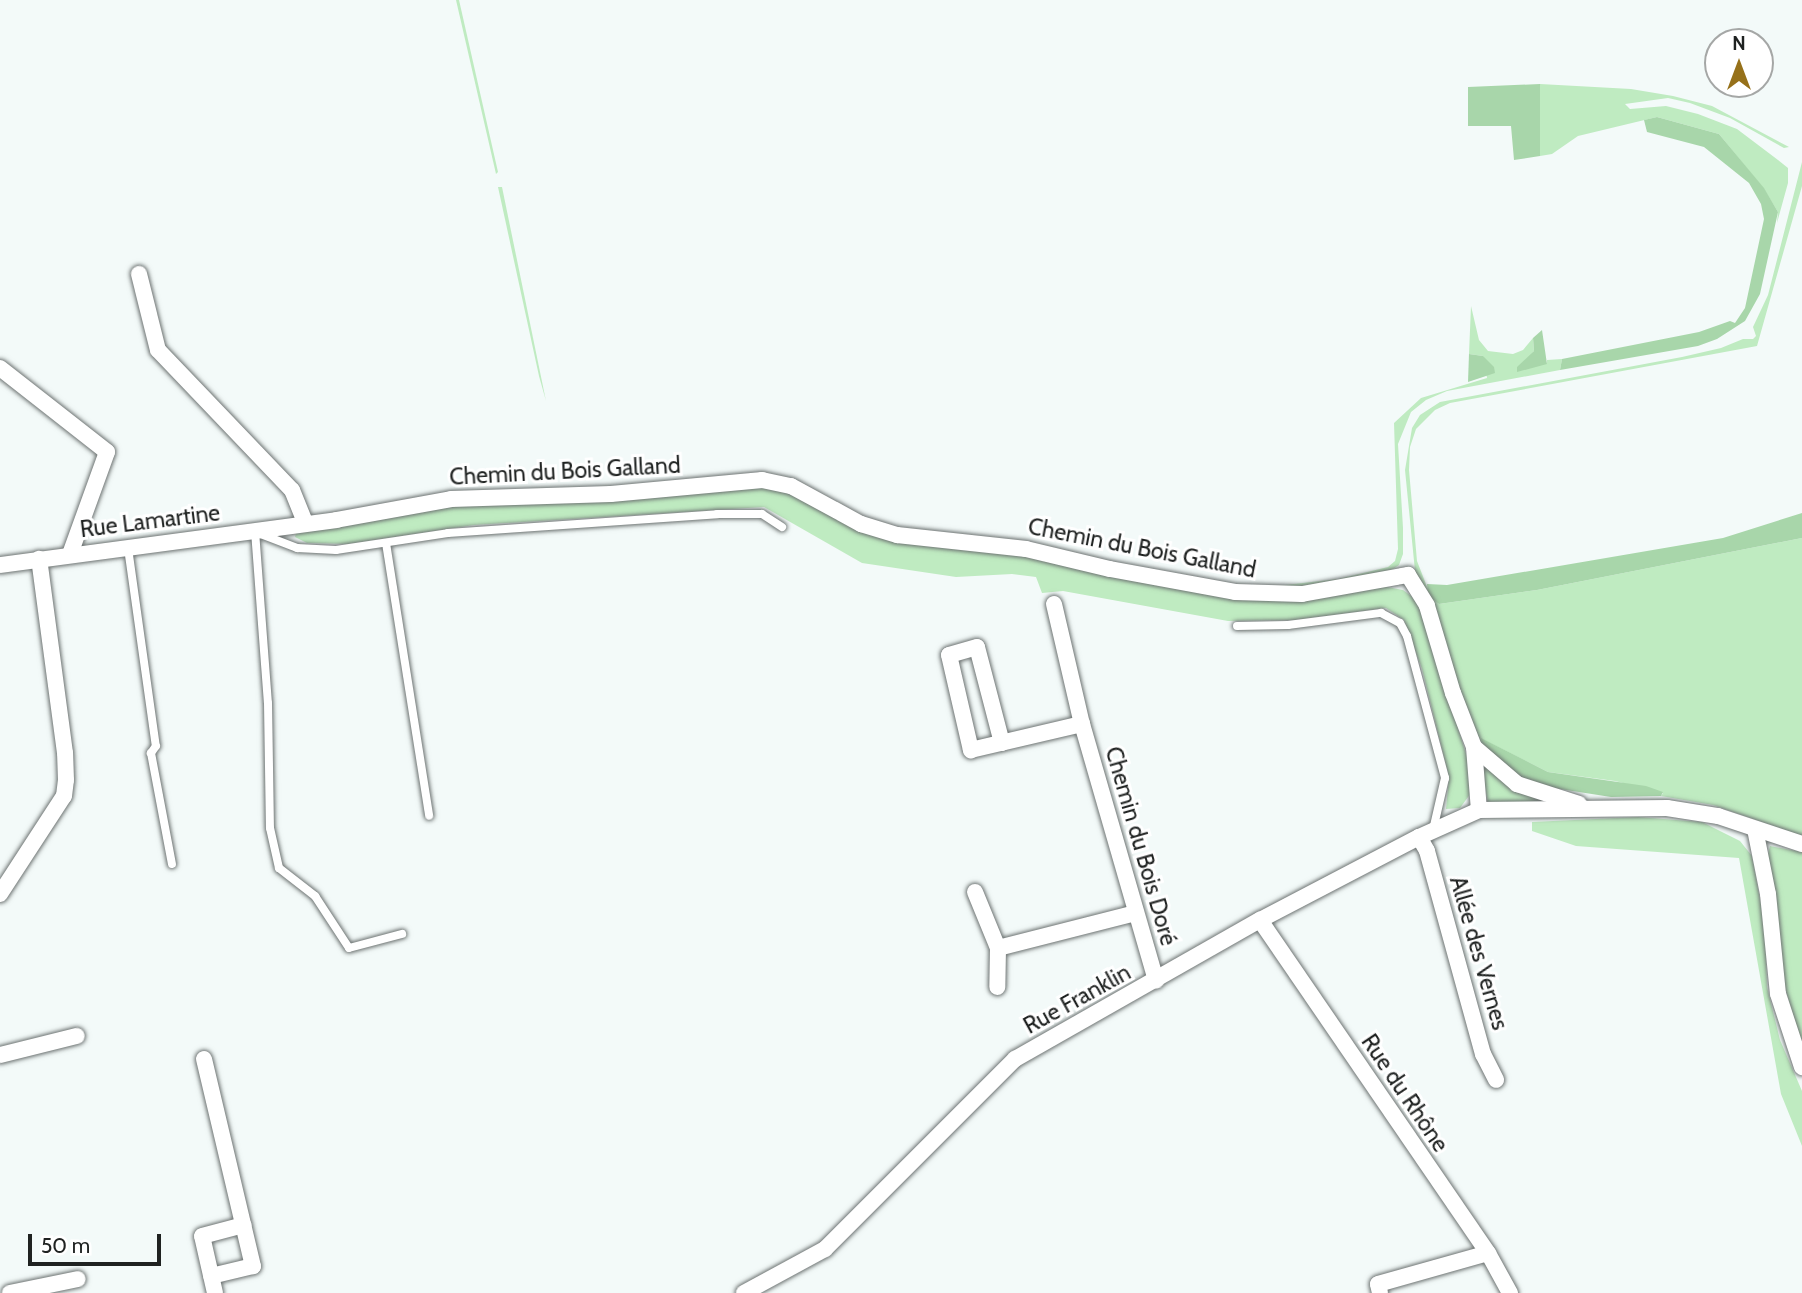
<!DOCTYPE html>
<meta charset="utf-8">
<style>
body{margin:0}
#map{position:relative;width:1802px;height:1293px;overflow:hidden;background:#f3faf9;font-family:Cabin,sans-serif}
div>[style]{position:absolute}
.green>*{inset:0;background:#bfebc1}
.forest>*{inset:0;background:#a8d6aa}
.roads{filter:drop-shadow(0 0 2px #6d7372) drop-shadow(0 0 2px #6d7372)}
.service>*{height:8px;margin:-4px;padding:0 4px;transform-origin:4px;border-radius:4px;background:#fff}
.minor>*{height:16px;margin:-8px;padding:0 8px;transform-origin:8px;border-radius:8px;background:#fff}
span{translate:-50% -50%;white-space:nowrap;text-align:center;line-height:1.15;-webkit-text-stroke:6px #fff;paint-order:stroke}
.street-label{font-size:23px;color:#1f2221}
.north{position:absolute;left:1704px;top:28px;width:70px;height:70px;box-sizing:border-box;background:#fff;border:2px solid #a5a7a6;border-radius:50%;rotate:0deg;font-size:19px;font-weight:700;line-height:28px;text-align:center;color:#1f2221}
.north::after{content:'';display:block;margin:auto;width:24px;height:32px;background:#96711a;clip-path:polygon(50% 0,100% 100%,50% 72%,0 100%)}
.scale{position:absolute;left:28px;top:1234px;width:133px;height:32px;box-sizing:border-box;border:4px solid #1f2221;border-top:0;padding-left:9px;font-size:21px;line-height:24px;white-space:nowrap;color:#1f2221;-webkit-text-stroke:5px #fff;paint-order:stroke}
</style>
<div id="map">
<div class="green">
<i style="clip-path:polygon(456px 0,459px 0,498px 172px,496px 174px)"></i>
<i style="clip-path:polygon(1540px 84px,1631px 89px,1673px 96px,1712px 106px,1789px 147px,1784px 148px,1730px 118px,1690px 103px,1668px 98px,1625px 104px,1630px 109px,1666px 106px,1698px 114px,1737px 129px,1778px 160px,1788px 168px,1788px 183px,1777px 223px,1778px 212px,1764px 189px,1719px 134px,1657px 117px,1578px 136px,1552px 154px,1540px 156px)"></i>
<i style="clip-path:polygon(1802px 162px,1802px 186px,1757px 346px,1450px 403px,1435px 410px,1416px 429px,1410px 447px,1409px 470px,1417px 561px,1429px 592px,1439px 604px,1537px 590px,1802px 538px,1802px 836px,1713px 805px,1661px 796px,1663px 793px,1615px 781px,1548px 772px,1482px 739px,1483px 745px,1477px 739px,1415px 571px,1405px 470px,1412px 428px,1420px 415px,1440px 402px,1682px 357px,1721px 348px,1743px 339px,1753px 339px,1756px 336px,1753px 327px,1768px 295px)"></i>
<i style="clip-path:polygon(498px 187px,502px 187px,546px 401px,539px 376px)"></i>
<i style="clip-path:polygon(1471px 306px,1479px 340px,1488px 351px,1513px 354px,1523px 350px,1533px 338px,1534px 351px,1529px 357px,1547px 364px,1547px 360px,1562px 359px,1560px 370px,1447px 391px,1426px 400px,1411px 412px,1398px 444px,1403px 528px,1403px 554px,1399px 565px,1390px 571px,1304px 587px,1276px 586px,1338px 579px,1388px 567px,1395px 561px,1398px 549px,1394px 423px,1421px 398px,1487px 378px,1483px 356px,1469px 354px)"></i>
<i style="clip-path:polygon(741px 486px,779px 488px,862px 532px,1029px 554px,1228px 597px,1387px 587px,1403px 590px,1414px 598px,1422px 612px,1471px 770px,1471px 793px,1460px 808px,1446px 809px,1449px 777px,1422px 669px,1404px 620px,1386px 608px,1296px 620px,1228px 621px,1063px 591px,1042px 593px,1036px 577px,1012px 574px,956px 577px,862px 563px,764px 507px,474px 525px,348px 544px,307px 543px,295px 537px,296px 533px,435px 507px)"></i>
<i style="clip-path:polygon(1480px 762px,1554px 802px,1488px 802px)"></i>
<i style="clip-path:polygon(1638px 817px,1702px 822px,1740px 841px,1752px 856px,1765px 927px,1767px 987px,1780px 1040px,1802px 1091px,1802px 1146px,1781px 1094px,1739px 858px,1576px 846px,1532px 831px,1532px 822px)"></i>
<i style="clip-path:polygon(1770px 846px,1802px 852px,1802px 1050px,1784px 983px,1767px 859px)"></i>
</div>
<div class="forest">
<i style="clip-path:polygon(1540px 84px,1540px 156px,1514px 160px,1511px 126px,1468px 126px,1468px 87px)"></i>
<i style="clip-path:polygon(1657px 117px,1719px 134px,1764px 188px,1778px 212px,1760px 294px,1745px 321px,1717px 339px,1698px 346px,1560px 370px,1562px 359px,1699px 332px,1730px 321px,1735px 323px,1745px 308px,1764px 219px,1761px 204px,1749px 183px,1704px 147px,1647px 132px,1644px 120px)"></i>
<i style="clip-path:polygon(1542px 330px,1547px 364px,1517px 372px,1517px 367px,1534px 351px,1533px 338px)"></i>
<i style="clip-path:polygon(1469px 354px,1483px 356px,1494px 367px,1495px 373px,1468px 382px)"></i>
<i style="clip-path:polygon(1802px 513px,1802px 538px,1537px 590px,1439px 604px,1428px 595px,1427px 584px,1447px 585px,1723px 538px)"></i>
<i style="clip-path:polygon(1481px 738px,1548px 772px,1646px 786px,1663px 792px,1661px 796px,1611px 797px,1547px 787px,1528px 781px,1503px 766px,1483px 745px)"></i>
</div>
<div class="roads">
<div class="service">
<i style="left:255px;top:531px;width:172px;rotate:85.7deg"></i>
<i style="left:268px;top:703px;width:125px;rotate:89.1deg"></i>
<i style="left:270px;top:828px;width:41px;rotate:77.3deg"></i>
<i style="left:279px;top:868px;width:46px;rotate:37.9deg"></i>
<i style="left:315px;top:896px;width:62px;rotate:56.8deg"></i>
<i style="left:349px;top:948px;width:55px;rotate:-14.8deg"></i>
<i style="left:258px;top:533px;width:42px;rotate:21deg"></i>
<i style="left:297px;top:548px;width:39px;rotate:3deg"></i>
<i style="left:336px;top:550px;width:113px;rotate:-8.6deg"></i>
<i style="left:448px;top:533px;width:270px;rotate:-4deg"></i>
<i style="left:717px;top:514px;width:45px"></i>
<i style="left:762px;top:514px;width:24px;rotate:33deg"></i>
<i style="left:386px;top:543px;width:276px;rotate:81deg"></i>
<i style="left:128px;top:548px;width:200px;rotate:82deg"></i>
<i style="left:156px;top:746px;width:9px;rotate:126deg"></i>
<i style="left:151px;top:753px;width:113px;rotate:79.3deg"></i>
<i style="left:1237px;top:626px;width:51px;rotate:-1.1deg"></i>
<i style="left:1288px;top:625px;width:94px;rotate:-7.4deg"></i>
<i style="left:1381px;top:613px;width:21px;rotate:28deg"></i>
<i style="left:1400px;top:623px;width:15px;rotate:62deg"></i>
<i style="left:1407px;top:636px;width:147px;rotate:75deg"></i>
<i style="left:1445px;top:778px;width:53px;rotate:103deg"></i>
</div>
<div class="minor">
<i style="left:139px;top:274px;width:78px;rotate:76deg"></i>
<i style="left:158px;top:350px;width:194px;rotate:46.3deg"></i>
<i style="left:292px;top:490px;width:35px;rotate:68deg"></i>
<i style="left:0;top:368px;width:136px;rotate:38.1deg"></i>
<i style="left:107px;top:452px;width:109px;rotate:109.9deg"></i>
<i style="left:0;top:565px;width:339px;rotate:-7.6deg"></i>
<i style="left:336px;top:520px;width:117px;rotate:-10.3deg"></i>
<i style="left:451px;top:499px;width:160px;rotate:-1.8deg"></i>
<i style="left:611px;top:494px;width:152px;rotate:-5.3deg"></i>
<i style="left:762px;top:480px;width:30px;rotate:12deg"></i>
<i style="left:791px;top:486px;width:80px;rotate:28.5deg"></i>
<i style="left:861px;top:524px;width:38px;rotate:17deg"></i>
<i style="left:897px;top:535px;width:130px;rotate:6.2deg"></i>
<i style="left:1026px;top:549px;width:86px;rotate:13.4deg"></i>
<i style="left:1110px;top:569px;width:127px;rotate:10.4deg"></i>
<i style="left:1235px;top:592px;width:67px;rotate:1.7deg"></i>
<i style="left:1302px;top:594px;width:108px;rotate:-10.2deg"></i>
<i style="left:1408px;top:575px;width:36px;rotate:58deg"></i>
<i style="left:1427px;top:606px;width:91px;rotate:73.4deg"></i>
<i style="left:1453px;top:693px;width:58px;rotate:68.7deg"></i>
<i style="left:1474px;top:747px;width:63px;rotate:85.5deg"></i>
<i style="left:1054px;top:604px;width:123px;rotate:76.9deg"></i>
<i style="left:1082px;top:724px;width:267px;rotate:73.9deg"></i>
<i style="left:1002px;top:743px;width:99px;rotate:-104.6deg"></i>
<i style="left:977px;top:647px;width:29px;rotate:164deg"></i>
<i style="left:949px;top:655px;width:98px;rotate:77deg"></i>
<i style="left:971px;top:750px;width:114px;rotate:-13.2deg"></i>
<i style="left:1474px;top:747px;width:57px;rotate:40.7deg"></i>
<i style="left:1517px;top:784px;width:65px;rotate:17.9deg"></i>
<i style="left:1755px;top:829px;width:66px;rotate:78.7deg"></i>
<i style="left:1768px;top:894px;width:100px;rotate:84.3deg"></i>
<i style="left:1778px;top:994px;width:77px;rotate:71.8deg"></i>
<i style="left:1419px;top:837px;width:16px;rotate:60deg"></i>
<i style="left:1427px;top:851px;width:211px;rotate:74.6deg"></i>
<i style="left:1483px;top:1054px;width:29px;rotate:63deg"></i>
<i style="left:975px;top:892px;width:61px;rotate:67.7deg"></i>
<i style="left:998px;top:948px;width:39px;rotate:91deg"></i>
<i style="left:0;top:894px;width:117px;rotate:-56.9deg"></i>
<i style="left:64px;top:796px;width:16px;rotate:-83deg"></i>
<i style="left:66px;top:780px;width:27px;rotate:-92deg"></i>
<i style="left:65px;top:753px;width:196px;rotate:-97.6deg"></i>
<i style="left:1260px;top:920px;width:404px;rotate:55.6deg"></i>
<i style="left:1488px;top:1253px;width:46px;rotate:61.2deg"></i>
<i style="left:998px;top:948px;width:141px;rotate:-14.3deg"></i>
<i style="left:0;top:1055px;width:79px;rotate:-13.9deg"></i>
<i style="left:204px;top:1059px;width:213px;rotate:76.7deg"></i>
<i style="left:253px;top:1266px;width:43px;rotate:166.6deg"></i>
<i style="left:10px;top:1293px;width:69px;rotate:-11.6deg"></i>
<i style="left:215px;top:1293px;width:58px;rotate:-102.8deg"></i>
<i style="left:202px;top:1236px;width:43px;rotate:-14.7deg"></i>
<i style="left:744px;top:1293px;width:92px;rotate:-28.5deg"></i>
<i style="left:825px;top:1249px;width:269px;rotate:-45deg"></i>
<i style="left:1015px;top:1059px;width:282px;rotate:-29.6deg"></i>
<i style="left:1260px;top:920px;width:179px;rotate:-27.6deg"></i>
<i style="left:1419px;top:837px;width:66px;rotate:-24.2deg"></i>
<i style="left:1479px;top:810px;width:188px;rotate:-0.6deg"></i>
<i style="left:1667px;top:808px;width:52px;rotate:8.9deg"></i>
<i style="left:1718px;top:816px;width:89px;rotate:18.4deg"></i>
<i style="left:1380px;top:1293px;width:9px;rotate:-103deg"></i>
<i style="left:1378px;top:1284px;width:114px;rotate:-15.7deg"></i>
</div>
</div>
<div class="street-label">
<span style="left:565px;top:471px;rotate:-3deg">Chemin du Bois Galland</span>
<span style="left:150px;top:521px;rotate:-7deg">Rue Lamartine</span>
<span style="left:1142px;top:548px;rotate:11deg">Chemin du Bois Galland</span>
<span style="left:1141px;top:846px;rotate:74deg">Chemin du Bois Doré</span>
<span style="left:1479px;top:953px;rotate:74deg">Allée des Vernes</span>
<span style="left:1077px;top:999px;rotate:-29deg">Rue Franklin</span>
<span style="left:1405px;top:1093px;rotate:56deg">Rue du Rhône</span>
</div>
<div class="north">N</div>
<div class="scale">50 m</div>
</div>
